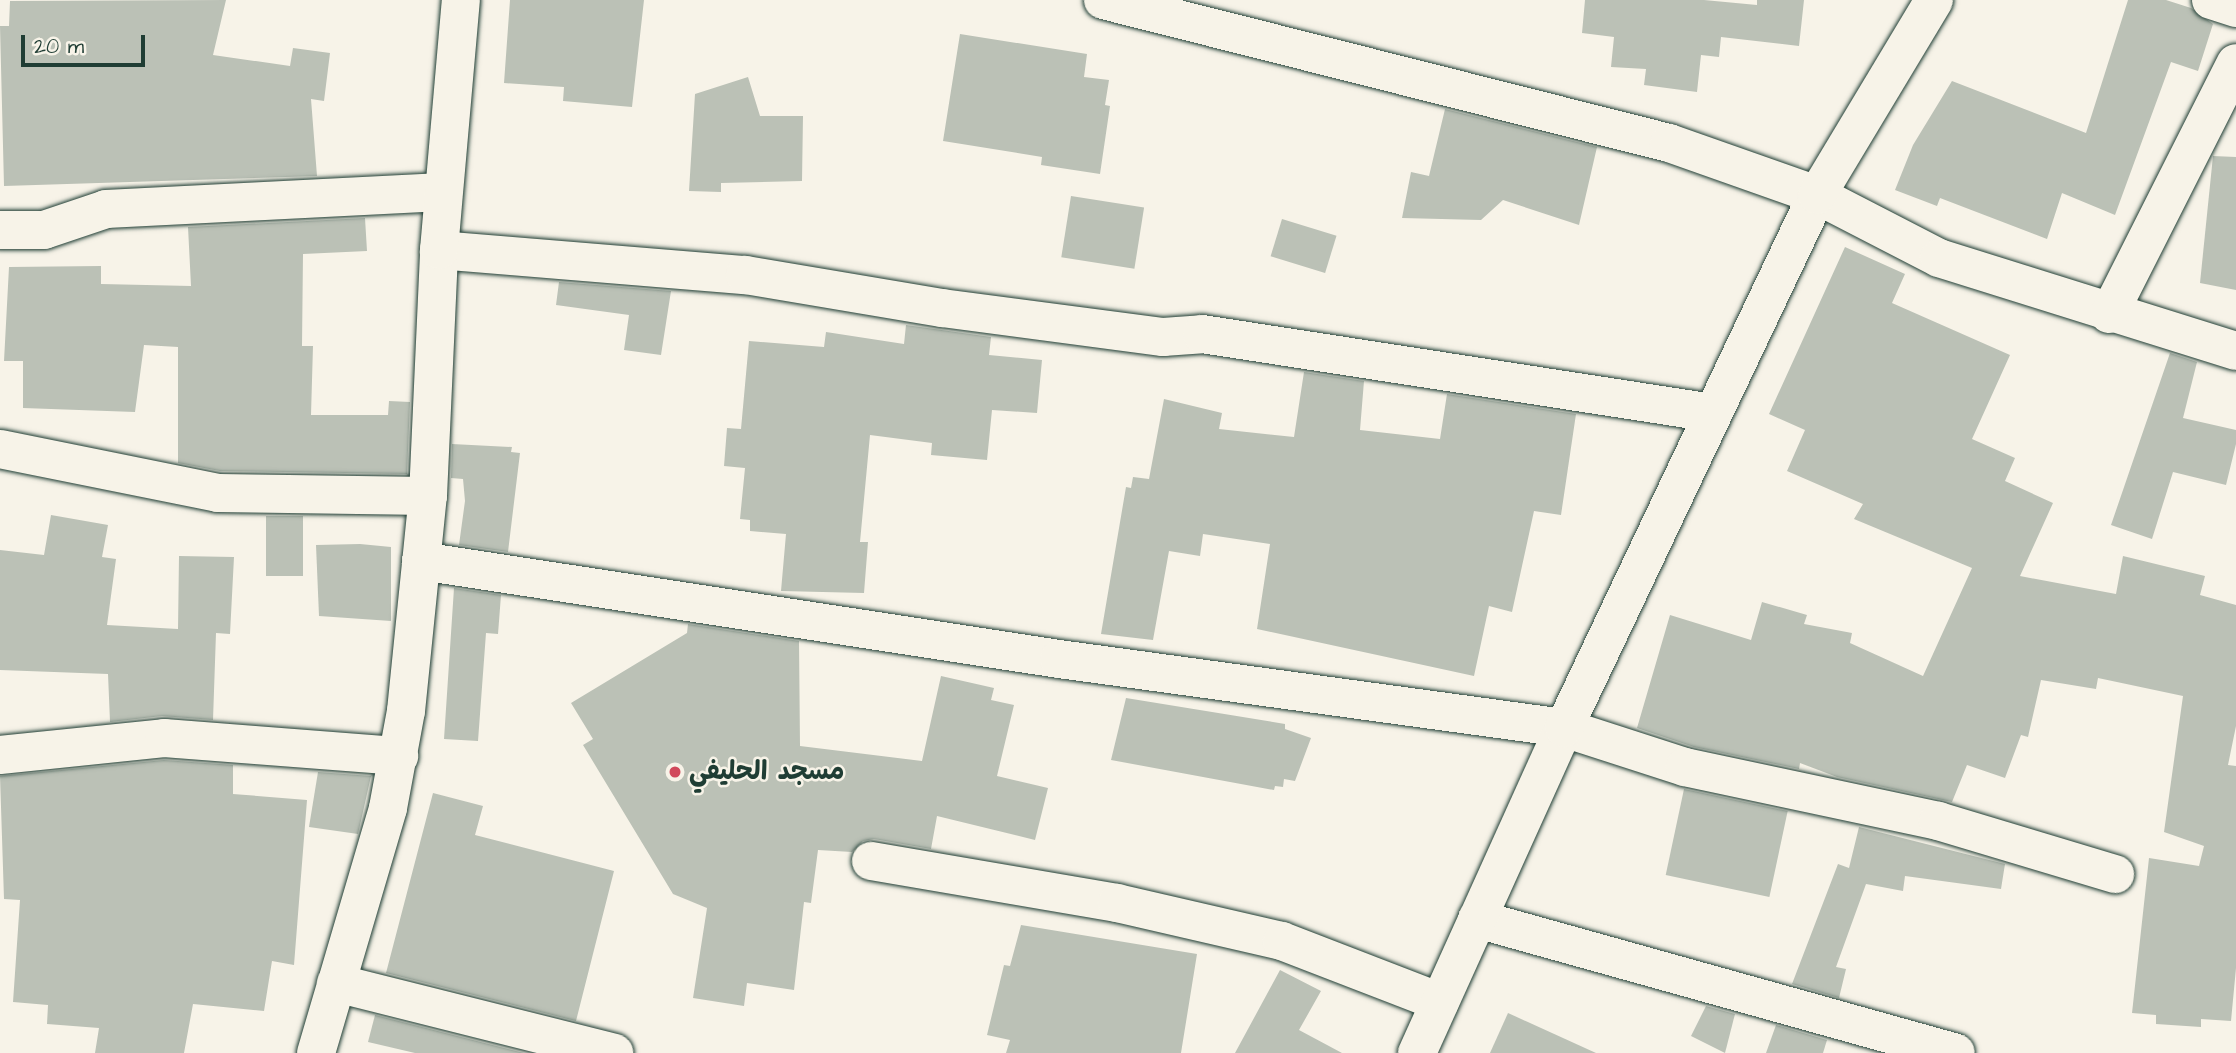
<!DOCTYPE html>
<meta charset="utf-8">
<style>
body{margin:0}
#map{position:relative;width:2236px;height:1053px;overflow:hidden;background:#f7f3e8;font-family:"Architects Daughter","Playpen Sans Arabic",sans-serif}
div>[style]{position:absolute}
.building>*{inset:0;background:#bbc1b6;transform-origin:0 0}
.roads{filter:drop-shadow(0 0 2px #1f3d34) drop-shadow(0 0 2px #1f3d34)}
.street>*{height:38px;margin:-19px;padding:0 19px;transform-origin:19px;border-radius:19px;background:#f7f3e8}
.dots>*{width:19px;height:19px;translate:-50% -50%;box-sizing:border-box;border:4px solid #f7f3e8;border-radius:50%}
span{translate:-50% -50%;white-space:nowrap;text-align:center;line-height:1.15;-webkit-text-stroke:5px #f7f3e8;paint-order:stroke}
.poi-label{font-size:26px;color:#1f3d34;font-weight:700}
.left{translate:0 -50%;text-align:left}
.scale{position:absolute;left:21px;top:35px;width:124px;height:32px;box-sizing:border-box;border:4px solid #1f3d34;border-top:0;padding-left:9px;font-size:21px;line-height:24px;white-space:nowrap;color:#1f3d34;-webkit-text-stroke:5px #f7f3e8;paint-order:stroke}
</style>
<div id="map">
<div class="building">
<i style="clip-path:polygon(226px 0,213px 55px,290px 66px,293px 48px,330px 53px,324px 101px,311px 99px,317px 176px,4px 186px,0 26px,9px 26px,10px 1px)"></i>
<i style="clip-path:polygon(510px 0,644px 0,632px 107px,563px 101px,564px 87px,504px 83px)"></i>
<i style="clip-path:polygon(1585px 0,1704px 0,1757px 5px,1757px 0,1804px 0,1799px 46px,1721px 37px,1719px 57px,1701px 55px,1697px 92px,1644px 85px,1646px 69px,1611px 67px,1614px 37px,1582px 33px)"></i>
<i style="clip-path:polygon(2128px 0,2166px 0,2191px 8px,2213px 24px,2198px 71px,2171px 62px,2115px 215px,2062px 193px,2047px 239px,1940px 198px,1937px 206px,1895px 190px,1913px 145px,1952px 81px,2086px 133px)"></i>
<i style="clip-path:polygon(960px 34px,1087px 54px,1084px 77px,1109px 80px,1105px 105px,1110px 106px,1100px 174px,1041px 165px,1042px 157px,943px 141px)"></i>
<i style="clip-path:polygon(748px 77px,760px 116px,803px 116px,802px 181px,721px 183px,721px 192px,689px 191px,695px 94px)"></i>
<i style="clip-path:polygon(1445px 109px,1597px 147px,1579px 225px,1503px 200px,1481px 220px,1402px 218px,1411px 172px,1429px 176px)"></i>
<i style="clip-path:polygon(2213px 156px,2236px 157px,2236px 290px,2200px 283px)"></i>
<i style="left:1071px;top:196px;width:74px;height:62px;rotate:9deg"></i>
<i style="clip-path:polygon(365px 218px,367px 251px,303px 254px,302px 346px,313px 346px,311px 415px,388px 415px,389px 401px,410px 402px,407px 474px,220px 471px,178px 463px,178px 347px,144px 345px,135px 412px,23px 408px,23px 361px,4px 361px,9px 267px,101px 266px,101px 284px,191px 286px,188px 227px)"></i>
<i style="left:1282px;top:219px;width:57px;height:39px;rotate:17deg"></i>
<i style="clip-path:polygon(1845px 247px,1905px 274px,1892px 303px,2010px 355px,1972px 439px,2015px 458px,2005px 481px,2053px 503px,2020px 576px,2116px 594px,2123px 556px,2205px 576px,2200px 595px,2236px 605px,2236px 726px,2228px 765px,2236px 766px,2236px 968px,2231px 1021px,2201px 1019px,2201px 1027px,2156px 1024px,2156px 1015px,2132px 1013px,2149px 858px,2199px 866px,2204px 846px,2164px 832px,2183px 696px,2098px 678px,2096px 689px,2041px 680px,2028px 737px,2021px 735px,2005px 778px,1967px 765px,1952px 802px,1837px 777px,1800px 763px,1799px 769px,1694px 747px,1637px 728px,1670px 615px,1751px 640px,1762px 602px,1807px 615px,1804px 624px,1852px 633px,1850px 643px,1923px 676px,1972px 568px,1854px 519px,1863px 504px,1787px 471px,1805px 430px,1769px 414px)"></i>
<i style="clip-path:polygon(559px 282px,671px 291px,661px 355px,624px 350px,629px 315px,556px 305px)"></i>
<i style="clip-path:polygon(906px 325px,991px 337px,989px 355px,1042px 360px,1037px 413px,992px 410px,987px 460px,931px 455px,932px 443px,870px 435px,860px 542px,868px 542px,864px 593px,781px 591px,786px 534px,750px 531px,750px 520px,740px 519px,745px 468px,724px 466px,727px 428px,741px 429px,749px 341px,824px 347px,826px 332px,904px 344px)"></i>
<i style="clip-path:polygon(2170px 353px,2197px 362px,2183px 418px,2236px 430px,2236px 444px,2226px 485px,2173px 472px,2152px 539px,2111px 525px)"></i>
<i style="clip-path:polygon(1304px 372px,1364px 381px,1360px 430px,1440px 439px,1447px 394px,1576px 414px,1561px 515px,1534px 511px,1512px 612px,1489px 606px,1474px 676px,1257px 629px,1270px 544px,1203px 534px,1200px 556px,1169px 551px,1153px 640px,1101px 634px,1126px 487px,1131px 488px,1133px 477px,1149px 479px,1164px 399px,1222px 413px,1219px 429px,1294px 437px)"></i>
<i style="clip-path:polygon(452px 444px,512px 447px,511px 452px,520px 453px,508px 552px,459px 545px,465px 501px,463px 479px,451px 478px)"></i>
<i style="clip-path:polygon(51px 515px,108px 525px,102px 557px,116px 559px,107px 625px,178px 629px,179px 556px,234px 557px,230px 634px,216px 633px,213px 720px,162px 716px,110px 722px,108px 674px,0 670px,0 550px,44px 555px)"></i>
<i style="left:266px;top:516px;width:37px;height:60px"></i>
<i style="clip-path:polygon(360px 544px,391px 547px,391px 621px,319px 616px,316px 545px)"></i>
<i style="clip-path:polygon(454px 588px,501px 595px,498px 634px,486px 633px,478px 741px,444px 739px)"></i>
<i style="clip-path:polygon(688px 624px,799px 641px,800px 746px,922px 761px,941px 676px,994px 688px,991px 700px,1014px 705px,997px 776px,1048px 788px,1035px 840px,937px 816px,931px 849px,874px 839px,863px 841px,852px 852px,818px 850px,811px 903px,804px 902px,794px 990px,747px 983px,744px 1006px,693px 998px,707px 908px,673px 894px,583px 745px,593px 739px,571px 703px,687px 633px)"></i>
<i style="clip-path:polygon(1126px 698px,1285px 724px,1285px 729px,1311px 738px,1295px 781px,1284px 779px,1283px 787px,1275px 786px,1274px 790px,1111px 760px)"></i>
<i style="clip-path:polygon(164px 760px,233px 765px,233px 794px,307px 800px,294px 965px,272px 961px,264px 1011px,193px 1004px,184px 1053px,95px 1053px,99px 1028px,47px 1024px,48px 1005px,13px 1002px,20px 900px,4px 899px,0 776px)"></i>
<i style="clip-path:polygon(318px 772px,371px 776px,358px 834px,309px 827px)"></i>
<i style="left:1684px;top:789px;width:106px;height:88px;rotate:12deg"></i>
<i style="clip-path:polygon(433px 793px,483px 806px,475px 835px,614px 871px,576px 1021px,386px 973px)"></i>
<i style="clip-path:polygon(1859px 827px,2005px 864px,2001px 889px,1905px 876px,1903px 891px,1866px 884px,1836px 967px,1846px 969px,1839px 998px,1792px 984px,1838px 864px,1849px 868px)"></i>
<i style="clip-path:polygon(1021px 925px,1197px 954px,1181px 1053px,1006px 1053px,1010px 1040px,987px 1035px,1004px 965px,1010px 966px)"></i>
<i style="clip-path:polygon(1280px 970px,1321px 991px,1299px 1030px,1342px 1053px,1235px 1053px)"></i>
<i style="clip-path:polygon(1706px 1006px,1735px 1014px,1725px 1053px,1691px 1036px)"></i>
<i style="clip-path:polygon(1508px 1013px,1596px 1053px,1490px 1053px)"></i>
<i style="clip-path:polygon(375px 1015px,524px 1053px,415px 1053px,368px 1042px)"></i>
<i style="clip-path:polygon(1776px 1025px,1827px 1040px,1823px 1053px,1766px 1053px)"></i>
</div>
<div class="roads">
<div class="street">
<i style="left:1103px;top:0;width:584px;rotate:14.18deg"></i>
<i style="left:1669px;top:143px;width:157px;rotate:19.4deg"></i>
<i style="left:1817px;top:195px;width:137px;rotate:27.3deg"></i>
<i style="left:1939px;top:258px;width:311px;rotate:17.4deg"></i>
<i style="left:2211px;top:0;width:26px;rotate:18deg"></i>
<i style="left:0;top:230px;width:44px"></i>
<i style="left:44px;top:230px;width:65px;rotate:-18.7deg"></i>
<i style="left:106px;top:209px;width:337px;rotate:-2.9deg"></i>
<i style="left:439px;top:250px;width:307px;rotate:4.7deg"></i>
<i style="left:745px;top:275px;width:200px;rotate:9.5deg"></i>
<i style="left:942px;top:308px;width:223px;rotate:7.5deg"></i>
<i style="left:1163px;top:337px;width:39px;rotate:-4deg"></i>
<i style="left:1202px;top:334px;width:517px;rotate:8.79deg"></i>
<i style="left:2109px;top:314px;width:281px;rotate:-63.2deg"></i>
<i style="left:0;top:449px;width:222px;rotate:11.4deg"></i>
<i style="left:218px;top:493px;width:210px;rotate:0.8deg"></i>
<i style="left:421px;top:561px;width:645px;rotate:8.73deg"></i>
<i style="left:1059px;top:659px;width:510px;rotate:7.78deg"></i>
<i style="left:1564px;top:728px;width:127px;rotate:17.9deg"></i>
<i style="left:1685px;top:767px;width:259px;rotate:12deg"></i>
<i style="left:1938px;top:821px;width:185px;rotate:16.7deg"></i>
<i style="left:0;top:755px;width:165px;rotate:-5.9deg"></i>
<i style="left:164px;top:738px;width:236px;rotate:4.4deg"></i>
<i style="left:871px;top:861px;width:250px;rotate:9.7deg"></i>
<i style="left:1117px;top:903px;width:169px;rotate:13deg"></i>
<i style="left:1282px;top:941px;width:169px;rotate:21.1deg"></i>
<i style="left:1477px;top:919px;width:497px;rotate:15.6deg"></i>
<i style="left:336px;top:983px;width:287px;rotate:14.1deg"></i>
<i style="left:316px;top:1053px;width:255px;rotate:-73.6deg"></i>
<i style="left:388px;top:808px;width:99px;rotate:-79.5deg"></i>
<i style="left:406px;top:711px;width:216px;rotate:-84.2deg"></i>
<i style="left:428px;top:496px;width:246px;rotate:-87.4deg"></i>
<i style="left:439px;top:250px;width:251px;rotate:-85deg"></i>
<i style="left:1417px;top:1053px;width:357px;rotate:-65.7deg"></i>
<i style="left:1564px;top:728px;width:590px;rotate:-64.61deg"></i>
<i style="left:1817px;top:195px;width:227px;rotate:-59deg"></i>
</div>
</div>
<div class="dots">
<i style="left:675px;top:772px;background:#d1495b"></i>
</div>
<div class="poi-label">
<span class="left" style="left:689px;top:772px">مسجد الحليفي</span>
</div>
<div class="scale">20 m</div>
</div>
